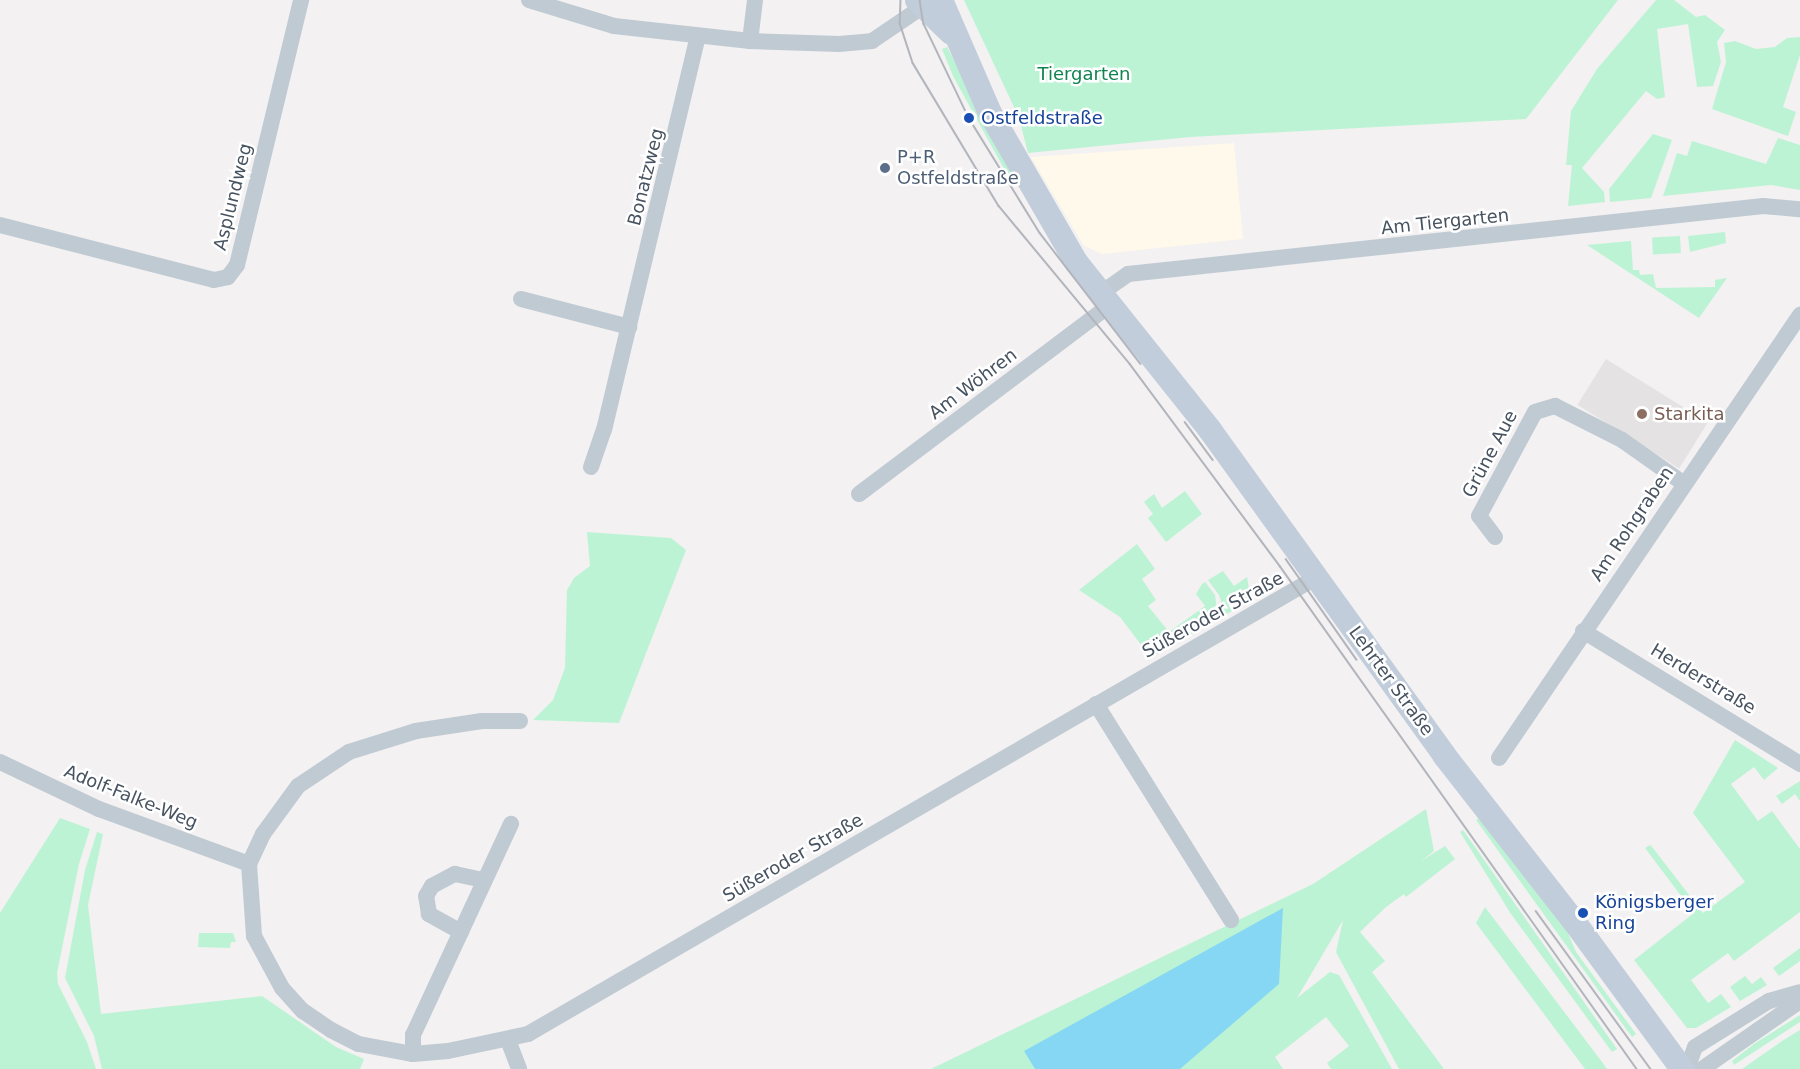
<!DOCTYPE html>
<meta charset="utf-8">
<style>
body{margin:0}
#map{position:relative;width:1800px;height:1069px;overflow:hidden;background:#f3f1f1;font-family:"DejaVu Sans",sans-serif}
div>[style]{position:absolute}
.commercial>*{inset:0;background:#fef9ea}
.education>*{inset:0;background:#e4e2e3;transform-origin:0 0}
.green>*{inset:0;background:#bdf3d5;transform-origin:0 0}
.water>*{inset:0;background:#86d7f3}
.minor>*{height:16px;margin:-8px;padding:0 8px;transform-origin:8px;border-radius:8px;background:#c0cad3}
.secondary>*{height:24px;margin:-12px;padding:0 12px;transform-origin:12px;border-radius:12px;background:#c2cddb}
.tram>*{height:1.5px;margin:-0.75px;padding:0 0.75px;transform-origin:0.75px;border-radius:0.75px;background:#b2b5bc}
.dots>*{width:16px;height:16px;translate:-50% -50%;box-sizing:border-box;border:3px solid #fff;border-radius:50%}
span{translate:-50% -50%;white-space:nowrap;text-align:center;line-height:1.15;-webkit-text-stroke:5px #fff;paint-order:stroke}
.park-label{font-size:18px;color:#108350}
.transit-label{font-size:18px;color:#164399}
.left{translate:0 -50%;text-align:left}
.service-label{font-size:18px;color:#4e5e75}
.street-label{font-size:18px;color:#475360}
.education-label{font-size:18px;color:#785e54}
</style>
<div id="map">
<div class="commercial">
<i style="clip-path:polygon(1234px 143px,1243px 239px,1102px 254px,1084px 246px,1031px 157px)"></i>
</div>
<div class="education">
<i style="left:1606px;top:359px;width:120px;height:54px;rotate:32deg"></i>
</div>
<div class="green">
<i style="clip-path:polygon(964px 0,1618px 0,1526px 119px,1190px 137px,1028px 153px,1019px 118px)"></i>
<i style="clip-path:polygon(1656px 0,1674px 0,1696px 17px,1705px 15px,1725px 30px,1717px 42px,1721px 62px,1713px 86px,1697px 87px,1688px 24px,1657px 29px,1665px 97px,1657px 99px,1646px 91px,1582px 168px,1604px 192px,1605px 202px,1568px 206px,1572px 165px,1566px 165px,1571px 111px,1597px 69px)"></i>
<i style="clip-path:polygon(1800px 37px,1800px 55px,1783px 107px,1796px 112px,1788px 136px,1712px 109px,1726px 62px,1724px 43px,1735px 41px,1756px 49px,1775px 47px,1787px 38px)"></i>
<i style="clip-path:polygon(947px 47px,1014px 172px,1008px 176px,953px 76px,942px 49px)"></i>
<i style="clip-path:polygon(1653px 134px,1672px 140px,1651px 198px,1610px 202px,1609px 189px)"></i>
<i style="clip-path:polygon(1778px 138px,1800px 145px,1800px 190px,1771px 185px,1663px 196px,1677px 153px,1687px 156px,1692px 141px,1766px 164px)"></i>
<i style="clip-path:polygon(1725px 232px,1726px 243px,1690px 252px,1688px 236px)"></i>
<i style="left:1680px;top:236px;width:17px;height:28px;rotate:87deg"></i>
<i style="clip-path:polygon(1631px 241px,1633px 270px,1639px 270px,1640px 275px,1653px 274px,1656px 288px,1715px 287px,1715px 280px,1727px 278px,1699px 318px,1587px 245px)"></i>
<i style="clip-path:polygon(1185px 491px,1202px 514px,1166px 542px,1148px 518px,1153px 514px,1144px 502px,1154px 494px,1162px 508px)"></i>
<i style="clip-path:polygon(587px 532px,671px 538px,686px 550px,619px 723px,533px 720px,553px 700px,565px 668px,567px 590px,574px 578px,590px 566px)"></i>
<i style="clip-path:polygon(1137px 544px,1155px 569px,1142px 579px,1156px 600px,1148px 606px,1169px 632px,1205px 606px,1196px 594px,1202px 584px,1205px 582px,1215px 595px,1218px 618px,1151px 658px,1120px 617px,1079px 590px)"></i>
<i style="clip-path:polygon(1223px 571px,1234px 586px,1247px 577px,1251px 600px,1225px 615px,1219px 595px,1208px 580px)"></i>
<i style="clip-path:polygon(1735px 740px,1778px 768px,1764px 780px,1754px 767px,1731px 784px,1758px 821px,1772px 811px,1800px 849px,1800px 912px,1734px 961px,1728px 953px,1691px 980px,1708px 1003px,1721px 994px,1731px 1007px,1696px 1028px,1687px 1028px,1634px 960px,1694px 913px,1645px 848px,1650px 845px,1653px 848px,1703px 913px,1745px 882px,1693px 813px)"></i>
<i style="clip-path:polygon(1800px 781px,1800px 801px,1795px 794px,1782px 804px,1776px 796px)"></i>
<i style="clip-path:polygon(1426px 809px,1434px 851px,1421px 861px,1445px 846px,1455px 859px,1406px 897px,1404px 894px,1386px 907px,1360px 932px,1385px 961px,1372px 972px,1444px 1069px,1399px 1069px,1336px 952px,1343px 920px,1297px 998px,1330px 972px,1339px 975px,1392px 1069px,1331px 1069px,1327px 1063px,1349px 1046px,1326px 1017px,1275px 1057px,1283px 1069px,931px 1069px,1313px 884px)"></i>
<i style="clip-path:polygon(1482px 817px,1564px 924px,1576px 952px,1636px 1034px,1632px 1037px,1476px 820px)"></i>
<i style="clip-path:polygon(60px 818px,90px 829px,79px 864px,57px 973px,58px 984px,87px 1042px,96px 1069px,0 1069px,0 913px)"></i>
<i style="clip-path:polygon(1463px 830px,1617px 1049px,1612px 1052px,1511px 914px,1460px 832px)"></i>
<i style="clip-path:polygon(97px 832px,103px 834px,88px 905px,101px 1014px,262px 996px,336px 1047px,364px 1059px,360px 1069px,102px 1069px,94px 1036px,65px 978px,85px 870px)"></i>
<i style="clip-path:polygon(1485px 907px,1602px 1062px,1607px 1069px,1585px 1069px,1476px 923px)"></i>
<i style="clip-path:polygon(199px 933px,233px 933px,236px 942px,231px 942px,230px 948px,198px 947px)"></i>
<i style="clip-path:polygon(1800px 948px,1800px 961px,1779px 976px,1773px 968px)"></i>
<i style="clip-path:polygon(1745px 976px,1752px 984px,1761px 977px,1767px 985px,1740px 1001px,1730px 987px)"></i>
<i style="clip-path:polygon(1800px 1015px,1800px 1022px,1734px 1065px,1732px 1061px,1754px 1044px)"></i>
<i style="clip-path:polygon(1800px 1030px,1800px 1069px,1742px 1069px,1782px 1041px)"></i>
</div>
<div class="water">
<i style="clip-path:polygon(1283px 908px,1279px 984px,1180px 1069px,1035px 1069px,1024px 1051px)"></i>
</div>
<div class="minor">
<i style="left:529px;top:0;width:89px;rotate:17deg"></i>
<i style="left:614px;top:26px;width:137px;rotate:6.3deg"></i>
<i style="left:750px;top:41px;width:89px;rotate:1.9deg"></i>
<i style="left:839px;top:44px;width:33px;rotate:-5deg"></i>
<i style="left:872px;top:41px;width:71px;rotate:-34.1deg"></i>
<i style="left:750px;top:41px;width:41px;rotate:-83deg"></i>
<i style="left:0;top:225px;width:221px;rotate:14.4deg"></i>
<i style="left:214px;top:280px;width:14px;rotate:-12deg"></i>
<i style="left:228px;top:277px;width:15px;rotate:-53deg"></i>
<i style="left:237px;top:265px;width:273px;rotate:-76.4deg"></i>
<i style="left:1101px;top:293px;width:33px;rotate:-35deg"></i>
<i style="left:1128px;top:274px;width:639px;rotate:-6.11deg"></i>
<i style="left:1763px;top:206px;width:37px;rotate:5deg"></i>
<i style="left:521px;top:299px;width:112px;rotate:14.5deg"></i>
<i style="left:591px;top:467px;width:39px;rotate:-71deg"></i>
<i style="left:604px;top:430px;width:405px;rotate:-76.6deg"></i>
<i style="left:859px;top:494px;width:314px;rotate:-37deg"></i>
<i style="left:1495px;top:537px;width:26px;rotate:-127deg"></i>
<i style="left:1479px;top:516px;width:118px;rotate:-61.7deg"></i>
<i style="left:1535px;top:412px;width:21px;rotate:-17deg"></i>
<i style="left:1555px;top:406px;width:75px;rotate:26.9deg"></i>
<i style="left:1622px;top:440px;width:75px;rotate:35.2deg"></i>
<i style="left:1583px;top:631px;width:255px;rotate:31.5deg"></i>
<i style="left:1096px;top:704px;width:255px;rotate:58deg"></i>
<i style="left:520px;top:721px;width:38px;rotate:180deg"></i>
<i style="left:482px;top:721px;width:67px;rotate:171.4deg"></i>
<i style="left:416px;top:731px;width:70px;rotate:162.6deg"></i>
<i style="left:349px;top:752px;width:61px;rotate:146.3deg"></i>
<i style="left:298px;top:786px;width:59px;rotate:126.1deg"></i>
<i style="left:263px;top:834px;width:33px;rotate:115deg"></i>
<i style="left:249px;top:864px;width:72px;rotate:86deg"></i>
<i style="left:254px;top:936px;width:59px;rotate:61.7deg"></i>
<i style="left:282px;top:988px;width:31px;rotate:48deg"></i>
<i style="left:303px;top:1011px;width:34px;rotate:34deg"></i>
<i style="left:331px;top:1030px;width:31px;rotate:27deg"></i>
<i style="left:359px;top:1044px;width:55px;rotate:10.5deg"></i>
<i style="left:413px;top:1054px;width:35px;rotate:-5deg"></i>
<i style="left:448px;top:1051px;width:82px;rotate:-12deg"></i>
<i style="left:528px;top:1034px;width:912px;rotate:-30.08deg"></i>
<i style="left:1499px;top:758px;width:536px;rotate:-55.81deg"></i>
<i style="left:0;top:762px;width:110px;rotate:25.4deg"></i>
<i style="left:99px;top:809px;width:160px;rotate:20.1deg"></i>
<i style="left:461px;top:932px;width:37px;rotate:-151deg"></i>
<i style="left:429px;top:914px;width:18px;rotate:-99deg"></i>
<i style="left:426px;top:896px;width:12px;rotate:-59deg"></i>
<i style="left:432px;top:886px;width:26px;rotate:-28deg"></i>
<i style="left:455px;top:874px;width:30px;rotate:12deg"></i>
<i style="left:508px;top:1040px;width:31px;rotate:69deg"></i>
<i style="left:413px;top:1054px;width:19px;rotate:-90deg"></i>
<i style="left:413px;top:1035px;width:233px;rotate:-65.1deg"></i>
<i style="left:1687px;top:1069px;width:23px;rotate:-70deg"></i>
<i style="left:1695px;top:1047px;width:87px;rotate:-31.9deg"></i>
<i style="left:1769px;top:1001px;width:32px;rotate:-16deg"></i>
<i style="left:1702px;top:1069px;width:119px;rotate:-34.8deg"></i>
</div>
<div class="secondary">
<i style="left:917px;top:0;width:47px;rotate:44.1deg"></i>
<i style="left:941px;top:0;width:123px;rotate:66.6deg"></i>
<i style="left:990px;top:113px;width:172px;rotate:60deg"></i>
<i style="left:1076px;top:262px;width:215px;rotate:51.4deg"></i>
<i style="left:1210px;top:430px;width:400px;rotate:54.2deg"></i>
<i style="left:1444px;top:755px;width:209px;rotate:52deg"></i>
<i style="left:1573px;top:920px;width:185px;rotate:53.8deg"></i>
</div>
<div class="tram">
<i style="left:901px;top:0;width:23px;rotate:92deg"></i>
<i style="left:900px;top:23px;width:42px;rotate:72deg"></i>
<i style="left:913px;top:63px;width:167px;rotate:59deg"></i>
<i style="left:999px;top:206px;width:205px;rotate:50.3deg"></i>
<i style="left:1130px;top:364px;width:252px;rotate:53.4deg"></i>
<i style="left:1280px;top:566px;width:617px;rotate:54.64deg"></i>
<i style="left:920px;top:0;width:24px;rotate:81deg"></i>
<i style="left:924px;top:24px;width:104px;rotate:64.4deg"></i>
<i style="left:969px;top:118px;width:135px;rotate:58.3deg"></i>
<i style="left:1040px;top:233px;width:165px;rotate:52.4deg"></i>
<i style="left:1185px;top:422px;width:47px;rotate:53.6deg"></i>
<i style="left:1286px;top:559px;width:123px;rotate:54.9deg"></i>
<i style="left:1536px;top:911px;width:195px;rotate:54deg"></i>
</div>
<div class="dots">
<i style="left:969px;top:118px;background:#1a4fb4"></i>
<i style="left:885px;top:168px;background:#5c6f8a"></i>
<i style="left:1642px;top:414px;background:#8d6e63"></i>
<i style="left:1583px;top:913px;background:#1a4fb4"></i>
</div>
<div class="park-label">
<span style="left:1084px;top:74px">Tiergarten</span>
</div>
<div class="transit-label">
<span class="left" style="left:981px;top:118px">Ostfeldstraße</span>
<span class="left" style="left:1595px;top:913px">Königsberger<br>Ring</span>
</div>
<div class="service-label">
<span class="left" style="left:897px;top:168px">P+R<br>Ostfeldstraße</span>
</div>
<div class="street-label">
<span style="left:646px;top:177px;rotate:-76deg">Bonatzweg</span>
<span style="left:233px;top:197px;rotate:-76deg">Asplundweg</span>
<span style="left:1445px;top:222px;rotate:-6deg">Am Tiergarten</span>
<span style="left:973px;top:384px;rotate:-37deg">Am Wöhren</span>
<span style="left:1490px;top:454px;rotate:-62deg">Grüne Aue</span>
<span style="left:1632px;top:524px;rotate:-56deg">Am Rohgraben</span>
<span style="left:1213px;top:615px;rotate:-29deg">Süßeroder Straße</span>
<span style="left:1703px;top:679px;rotate:31deg">Herderstraße</span>
<span style="left:1391px;top:681px;rotate:54deg">Lehrter Straße</span>
<span style="left:131px;top:797px;rotate:22deg">Adolf-Falke-Weg</span>
<span style="left:793px;top:858px;rotate:-30deg">Süßeroder Straße</span>
</div>
<div class="education-label">
<span class="left" style="left:1654px;top:414px">Starkita</span>
</div>
</div>
